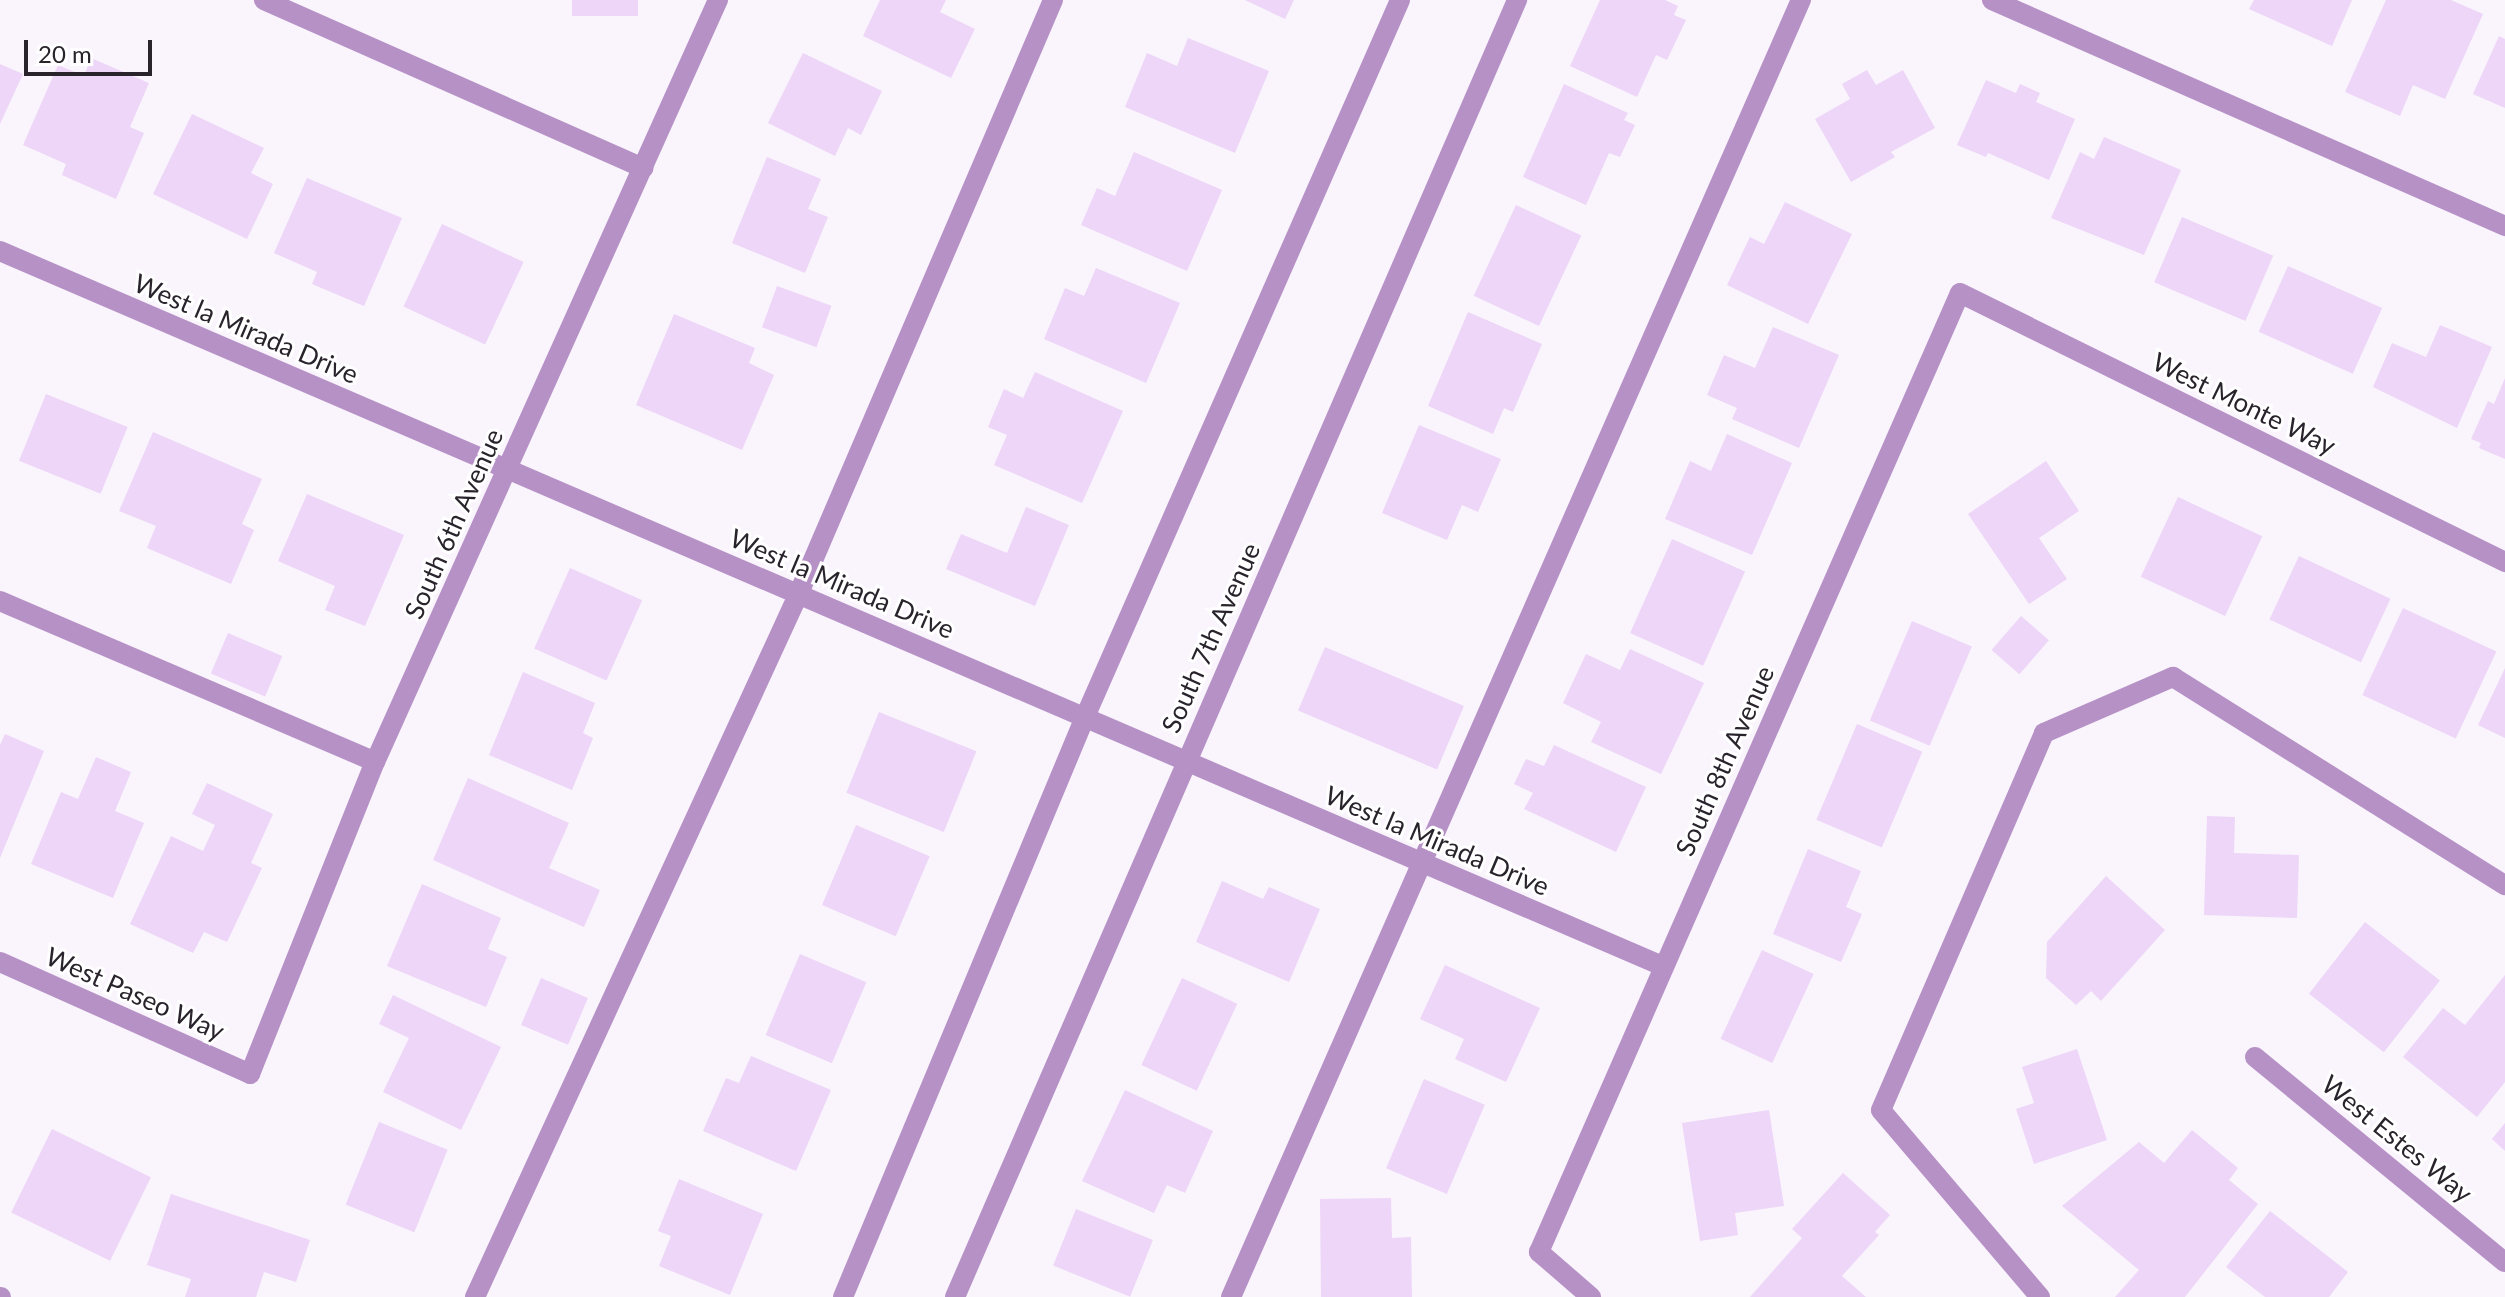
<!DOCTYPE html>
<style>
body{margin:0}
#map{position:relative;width:2505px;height:1297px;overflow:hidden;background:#faf4fd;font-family:Lato,sans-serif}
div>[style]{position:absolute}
.building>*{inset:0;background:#edd6f7;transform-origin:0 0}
.service>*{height:20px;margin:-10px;padding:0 10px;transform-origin:10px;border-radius:10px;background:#b691c6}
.minor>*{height:20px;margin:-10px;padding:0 10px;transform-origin:10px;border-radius:10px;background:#b691c6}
span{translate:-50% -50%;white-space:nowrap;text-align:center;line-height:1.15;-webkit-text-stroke:6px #fff;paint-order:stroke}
.street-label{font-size:26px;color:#29232c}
.scale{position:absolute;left:24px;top:40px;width:128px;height:36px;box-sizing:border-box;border:4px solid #29232c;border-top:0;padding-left:10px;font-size:24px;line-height:28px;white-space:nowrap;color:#29232c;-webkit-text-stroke:6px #fff;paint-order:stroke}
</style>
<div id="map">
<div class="building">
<i style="left:572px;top:0;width:66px;height:16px"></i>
<i style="clip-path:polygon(880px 0,946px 0,940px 12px,975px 29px,951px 78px,863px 36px)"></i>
<i style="clip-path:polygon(1245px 0,1294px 0,1285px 19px)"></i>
<i style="clip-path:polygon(1600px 0,1665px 0,1678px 6px,1674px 15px,1686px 20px,1667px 60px,1656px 55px,1637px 97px,1570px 66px)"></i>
<i style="clip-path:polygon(2254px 0,2352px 0,2332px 46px,2249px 9px)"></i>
<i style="clip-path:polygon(2386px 0,2451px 0,2483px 14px,2445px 99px,2413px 85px,2400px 116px,2345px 92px)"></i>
<i style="clip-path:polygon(2499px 36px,2505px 39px,2505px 108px,2473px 94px)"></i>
<i style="clip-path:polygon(1188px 38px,1269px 71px,1235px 153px,1125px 107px,1147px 53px,1177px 66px)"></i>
<i style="clip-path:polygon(803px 53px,882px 91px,861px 135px,848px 128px,835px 156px,768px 123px)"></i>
<i style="clip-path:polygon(91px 58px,149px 83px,130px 127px,144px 133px,116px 199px,62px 175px,66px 164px,23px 145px,58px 65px,84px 76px)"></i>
<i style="clip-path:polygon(0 64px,23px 74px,0 124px)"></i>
<i style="clip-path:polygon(1867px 70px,1876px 85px,1903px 70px,1935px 128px,1891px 152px,1895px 157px,1851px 182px,1815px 119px,1850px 99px,1842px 84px)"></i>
<i style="clip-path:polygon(1986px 80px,2016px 93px,2020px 84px,2040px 93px,2036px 102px,2075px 119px,2049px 180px,1988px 153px,1986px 157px,1957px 145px)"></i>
<i style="clip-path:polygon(1564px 84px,1628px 113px,1624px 120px,1635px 125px,1620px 157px,1609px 153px,1586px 205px,1523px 177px)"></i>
<i style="clip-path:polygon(192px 114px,264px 148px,251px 173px,273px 184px,247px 239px,153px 194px)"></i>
<i style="clip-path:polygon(2104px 137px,2181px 170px,2144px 255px,2051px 218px,2080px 152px,2094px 159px)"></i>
<i style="clip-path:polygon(1134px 152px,1222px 190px,1187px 271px,1081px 225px,1097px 188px,1115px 196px)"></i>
<i style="clip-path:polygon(767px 157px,821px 179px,808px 209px,828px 217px,805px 273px,732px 243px)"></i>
<i style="clip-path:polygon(307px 178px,402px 218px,364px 306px,312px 284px,317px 272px,274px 253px)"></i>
<i style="clip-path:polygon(1785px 202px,1852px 234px,1808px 324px,1727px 285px,1750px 237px,1764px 244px)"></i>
<i style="left:1516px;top:205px;width:72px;height:100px;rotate:25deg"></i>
<i style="left:2182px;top:217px;width:99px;height:71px;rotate:23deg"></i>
<i style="left:442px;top:224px;width:90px;height:91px;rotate:25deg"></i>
<i style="left:2288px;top:266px;width:103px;height:72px;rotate:24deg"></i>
<i style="clip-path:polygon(1096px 268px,1180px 303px,1146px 383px,1044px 339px,1065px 288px,1084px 296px)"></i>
<i style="left:777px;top:286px;width:58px;height:44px;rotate:20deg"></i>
<i style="clip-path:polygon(1468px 312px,1542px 344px,1513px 412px,1504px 408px,1493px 434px,1428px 406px)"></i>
<i style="clip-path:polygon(674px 314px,755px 348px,749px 363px,774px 375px,742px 450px,636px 405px)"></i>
<i style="clip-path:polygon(2440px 325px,2492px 347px,2457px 428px,2373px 387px,2392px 343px,2426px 357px)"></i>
<i style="clip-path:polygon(1773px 327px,1839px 355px,1799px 448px,1732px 419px,1737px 408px,1707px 395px,1724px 355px,1755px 368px)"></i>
<i style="clip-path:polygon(1035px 372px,1123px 411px,1082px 503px,994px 465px,1007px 435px,988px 427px,1004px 389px,1023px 398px)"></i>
<i style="clip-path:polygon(2505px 378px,2505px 459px,2479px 448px,2481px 443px,2471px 439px,2488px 401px,2494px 404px)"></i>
<i style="left:46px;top:394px;width:88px;height:72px;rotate:22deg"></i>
<i style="clip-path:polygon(1419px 425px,1501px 459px,1478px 512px,1462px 505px,1447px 540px,1382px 513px)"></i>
<i style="clip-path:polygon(153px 432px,262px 479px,242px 524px,254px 530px,231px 584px,147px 548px,156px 526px,119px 511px)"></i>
<i style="clip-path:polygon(1727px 434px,1792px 463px,1752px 555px,1665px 519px,1690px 461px,1711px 471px)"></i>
<i style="clip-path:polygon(2046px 461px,2079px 511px,2039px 538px,2067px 579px,2029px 604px,1968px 514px)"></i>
<i style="clip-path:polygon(307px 494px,404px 535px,365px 626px,325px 610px,335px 586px,278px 561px)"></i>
<i style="left:2178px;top:497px;width:93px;height:88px;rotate:25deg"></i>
<i style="clip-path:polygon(1026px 507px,1069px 525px,1035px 606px,946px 569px,961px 534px,1007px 553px)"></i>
<i style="left:1672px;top:539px;width:80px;height:103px;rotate:24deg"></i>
<i style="left:2299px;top:556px;width:101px;height:70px;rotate:25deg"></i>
<i style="left:570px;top:568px;width:79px;height:88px;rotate:24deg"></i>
<i style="left:2403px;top:608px;width:103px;height:96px;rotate:25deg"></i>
<i style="left:2021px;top:616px;width:37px;height:45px;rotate:41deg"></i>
<i style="left:1912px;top:621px;width:65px;height:108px;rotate:23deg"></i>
<i style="left:228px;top:633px;width:59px;height:44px;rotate:23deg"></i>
<i style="left:1325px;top:647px;width:151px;height:69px;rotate:23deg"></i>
<i style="clip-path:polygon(1630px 649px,1704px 683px,1661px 774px,1591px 742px,1601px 722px,1563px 703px,1586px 654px,1620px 670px)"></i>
<i style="clip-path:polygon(2505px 668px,2505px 738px,2478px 725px)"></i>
<i style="clip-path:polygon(523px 672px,595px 703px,583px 733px,593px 738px,572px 790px,489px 755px)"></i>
<i style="left:879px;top:712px;width:105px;height:87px;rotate:22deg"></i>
<i style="left:1857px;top:724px;width:71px;height:104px;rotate:23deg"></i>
<i style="clip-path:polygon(5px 734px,44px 751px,0 858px,0 745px)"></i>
<i style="clip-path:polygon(1554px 745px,1646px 787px,1616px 852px,1524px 809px,1533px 793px,1514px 784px,1526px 759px,1544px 766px)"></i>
<i style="clip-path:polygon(96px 757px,131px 772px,115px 811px,144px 823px,113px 898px,31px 864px,61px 792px,78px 799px)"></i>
<i style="clip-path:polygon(468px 778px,569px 823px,549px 868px,600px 890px,584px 927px,433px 860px)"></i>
<i style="clip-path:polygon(207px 783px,273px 814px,251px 863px,262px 868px,227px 942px,204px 932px,193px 953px,130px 924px,171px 836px,203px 851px,215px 825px,192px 814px)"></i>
<i style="clip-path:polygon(2207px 816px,2235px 817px,2234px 853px,2299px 855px,2297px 918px,2204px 915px)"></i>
<i style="left:856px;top:825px;width:80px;height:87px;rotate:23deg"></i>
<i style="clip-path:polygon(1808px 849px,1861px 871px,1846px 907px,1862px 914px,1841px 962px,1773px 934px)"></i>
<i style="clip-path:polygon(2106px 876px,2165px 930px,2101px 1001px,2091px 991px,2076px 1005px,2046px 978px,2047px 942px)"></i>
<i style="clip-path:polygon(1222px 881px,1263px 899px,1269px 887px,1320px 909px,1289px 982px,1196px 942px)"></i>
<i style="clip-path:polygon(422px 884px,501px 918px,488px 949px,507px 957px,486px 1007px,387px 966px)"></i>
<i style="left:2365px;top:922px;width:95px;height:91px;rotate:38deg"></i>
<i style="left:1762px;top:950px;width:57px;height:98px;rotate:25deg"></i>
<i style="left:800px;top:954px;width:72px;height:88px;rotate:23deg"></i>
<i style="clip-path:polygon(1445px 965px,1540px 1008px,1506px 1082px,1455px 1059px,1464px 1039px,1420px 1019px)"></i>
<i style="clip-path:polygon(2505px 975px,2505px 1082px,2477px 1117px,2403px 1057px,2443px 1008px,2465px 1025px)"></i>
<i style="left:541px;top:978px;width:51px;height:51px;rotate:23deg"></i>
<i style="left:1182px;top:978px;width:61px;height:96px;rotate:25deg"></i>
<i style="clip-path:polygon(393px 995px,501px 1047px,461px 1130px,383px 1092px,409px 1038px,379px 1024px)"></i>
<i style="clip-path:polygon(2077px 1049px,2107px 1140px,2034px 1164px,2016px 1109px,2034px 1103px,2022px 1067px)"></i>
<i style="clip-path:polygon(751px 1056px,831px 1090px,796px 1171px,703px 1131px,726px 1078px,739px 1083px)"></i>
<i style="left:1424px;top:1079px;width:66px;height:97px;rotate:23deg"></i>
<i style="clip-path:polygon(1125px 1090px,1213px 1131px,1185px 1193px,1167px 1185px,1154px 1213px,1082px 1181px)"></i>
<i style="clip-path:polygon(1769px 1110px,1784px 1206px,1735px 1213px,1738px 1235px,1700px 1241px,1682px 1123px)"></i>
<i style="left:379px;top:1122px;width:74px;height:89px;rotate:22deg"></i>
<i style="clip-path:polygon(2505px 1123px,2505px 1151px,2492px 1139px)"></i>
<i style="left:52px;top:1129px;width:110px;height:93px;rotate:26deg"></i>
<i style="clip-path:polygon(2192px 1130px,2238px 1168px,2229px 1180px,2258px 1204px,2185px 1297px,2115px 1297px,2139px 1270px,2062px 1206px,2139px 1142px,2164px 1163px)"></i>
<i style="clip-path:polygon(1843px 1173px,1890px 1215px,1875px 1232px,1879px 1235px,1842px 1276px,1866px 1297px,1750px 1297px,1802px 1238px,1792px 1229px)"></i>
<i style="clip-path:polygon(679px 1179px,763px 1214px,730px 1295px,659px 1266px,671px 1236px,658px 1231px)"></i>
<i style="clip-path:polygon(171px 1194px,310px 1240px,296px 1282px,264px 1272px,256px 1297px,185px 1297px,191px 1279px,147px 1265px)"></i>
<i style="clip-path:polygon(1391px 1198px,1392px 1238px,1411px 1237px,1412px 1297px,1321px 1297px,1320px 1199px)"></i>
<i style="left:1076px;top:1209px;width:83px;height:61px;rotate:22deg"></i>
<i style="clip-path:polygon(2270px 1211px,2348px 1272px,2329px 1297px,2265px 1297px,2226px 1267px)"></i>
</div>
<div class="service">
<i style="left:264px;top:0;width:415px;rotate:23.9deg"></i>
<i style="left:1992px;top:0;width:561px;rotate:23.78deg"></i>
<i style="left:0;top:601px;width:408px;rotate:23.2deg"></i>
<i style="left:0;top:1297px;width:1px"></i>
<i style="left:475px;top:1297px;width:775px;rotate:-65.29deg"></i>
<i style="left:799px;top:593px;width:645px;rotate:-66.81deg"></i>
<i style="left:1231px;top:1297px;width:1417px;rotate:-66.28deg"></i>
<i style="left:2040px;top:1297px;width:245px;rotate:-130.4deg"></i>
<i style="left:1881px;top:1110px;width:411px;rotate:-66.6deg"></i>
<i style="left:2044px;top:733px;width:141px;rotate:-23.5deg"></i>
<i style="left:2173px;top:677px;width:392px;rotate:32.1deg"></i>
</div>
<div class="minor">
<i style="left:0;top:251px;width:1810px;rotate:23.27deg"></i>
<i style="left:0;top:962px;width:274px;rotate:24.1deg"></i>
<i style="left:250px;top:1074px;width:336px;rotate:-68.2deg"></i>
<i style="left:375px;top:762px;width:836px;rotate:-65.77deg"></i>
<i style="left:2255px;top:1057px;width:323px;rotate:39.4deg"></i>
<i style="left:843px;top:1297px;width:628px;rotate:-67.35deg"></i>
<i style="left:1085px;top:717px;width:783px;rotate:-66.28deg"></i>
<i style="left:955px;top:1297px;width:1414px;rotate:-66.57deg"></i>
<i style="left:1591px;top:1297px;width:69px;rotate:-139.1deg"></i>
<i style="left:1539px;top:1252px;width:1047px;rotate:-66.3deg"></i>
<i style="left:1960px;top:293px;width:608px;rotate:26.27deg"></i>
</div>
<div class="street-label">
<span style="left:246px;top:329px;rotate:23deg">West la Mirada Drive</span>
<span style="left:2244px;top:404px;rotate:26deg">West Monte Way</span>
<span style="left:454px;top:524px;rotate:-66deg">South 6th Avenue</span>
<span style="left:842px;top:584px;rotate:23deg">West la Mirada Drive</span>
<span style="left:1211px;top:638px;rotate:-66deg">South 7th Avenue</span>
<span style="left:1725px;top:761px;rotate:-66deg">South 8th Avenue</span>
<span style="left:1437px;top:841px;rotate:23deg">West la Mirada Drive</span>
<span style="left:135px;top:994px;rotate:24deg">West Paseo Way</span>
<span style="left:2397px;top:1139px;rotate:39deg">West Estes Way</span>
</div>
<div class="scale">20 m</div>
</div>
